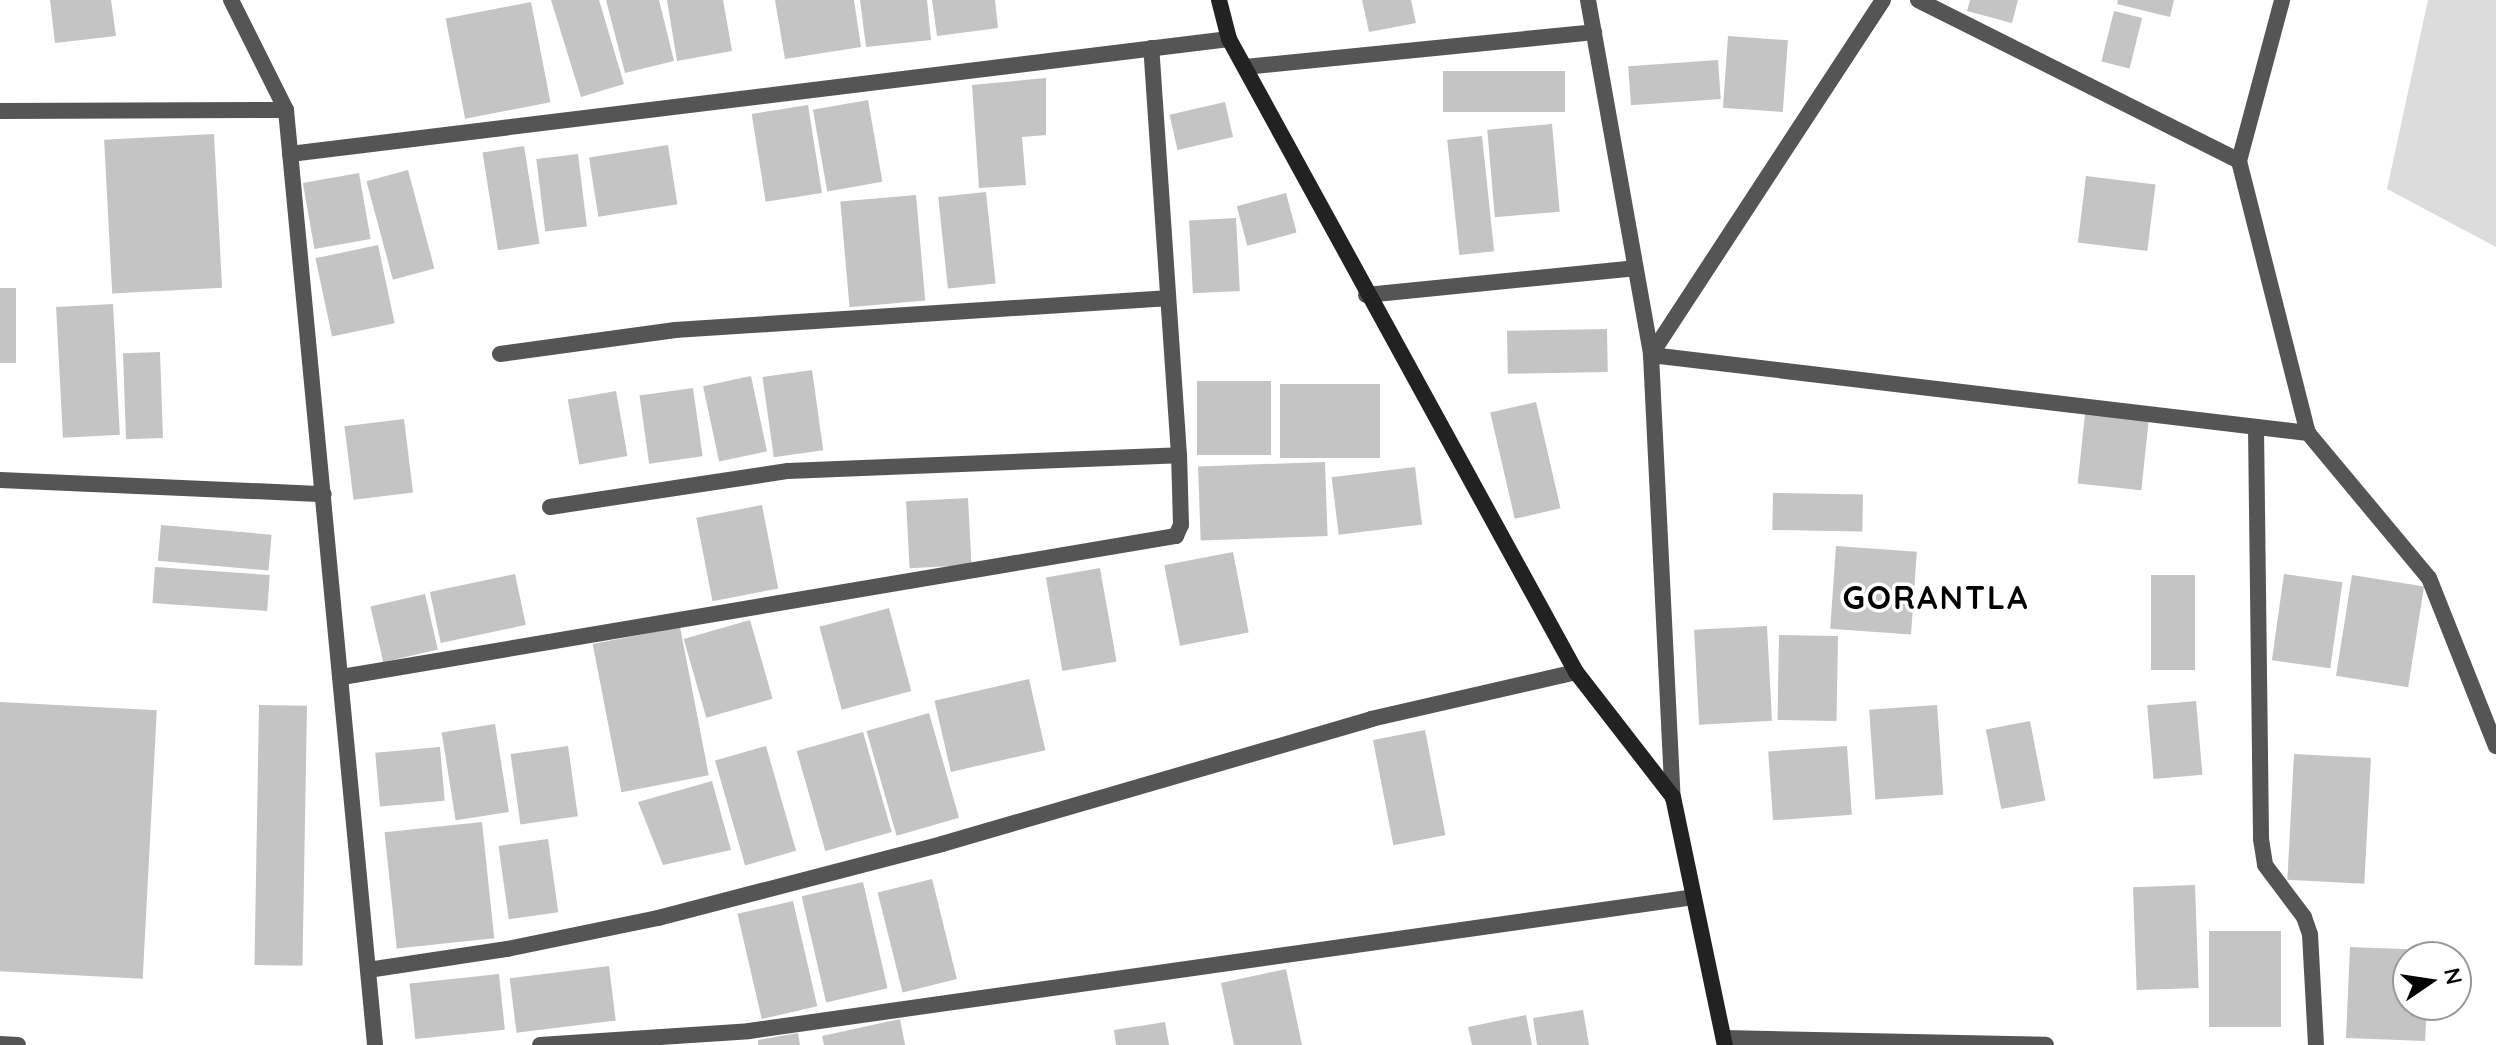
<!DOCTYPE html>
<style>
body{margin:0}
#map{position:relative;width:2496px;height:1045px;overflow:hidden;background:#fff;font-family:Quicksand,sans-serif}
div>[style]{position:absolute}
.green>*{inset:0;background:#dcdcdc}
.building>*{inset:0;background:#c4c4c4;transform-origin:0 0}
.street>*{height:16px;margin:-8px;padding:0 8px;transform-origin:8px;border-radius:8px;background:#555}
.secondary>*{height:16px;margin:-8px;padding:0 8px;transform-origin:8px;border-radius:8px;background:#222}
span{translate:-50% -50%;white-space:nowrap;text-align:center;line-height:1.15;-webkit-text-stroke:7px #fff;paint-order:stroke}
.district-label{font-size:32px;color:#000;font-weight:700;letter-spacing:2px}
.north{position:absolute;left:2392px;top:941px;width:80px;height:80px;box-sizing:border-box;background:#fff;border:2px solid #999;border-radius:50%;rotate:77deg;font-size:22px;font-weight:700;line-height:32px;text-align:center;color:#000}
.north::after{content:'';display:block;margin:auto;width:28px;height:36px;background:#000;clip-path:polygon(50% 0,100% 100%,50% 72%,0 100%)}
</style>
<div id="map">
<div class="green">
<i style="clip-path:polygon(2428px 0,2496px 0,2496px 247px,2387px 189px)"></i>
</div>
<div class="building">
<i style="clip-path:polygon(50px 0,111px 0,116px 36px,55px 43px)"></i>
<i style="clip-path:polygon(551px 0,599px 0,624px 84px,581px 97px)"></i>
<i style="clip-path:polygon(606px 0,659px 0,674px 61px,625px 73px)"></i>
<i style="clip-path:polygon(667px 0,723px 0,732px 51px,677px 61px)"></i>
<i style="clip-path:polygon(775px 0,854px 0,861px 47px,785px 59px)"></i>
<i style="clip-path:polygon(860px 0,927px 0,931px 40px,866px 47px)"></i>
<i style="clip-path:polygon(932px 0,995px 0,998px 28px,937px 36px)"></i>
<i style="clip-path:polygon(1362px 0,1411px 0,1416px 23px,1369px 32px)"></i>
<i style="clip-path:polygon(1970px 0,2018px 0,2012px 23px,1967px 11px)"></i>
<i style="clip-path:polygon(2118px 0,2174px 0,2170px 17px,2117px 4px)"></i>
<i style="left:531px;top:2px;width:102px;height:87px;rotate:79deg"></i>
<i style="left:2114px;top:11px;width:29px;height:52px;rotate:14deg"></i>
<i style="left:1728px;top:36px;width:60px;height:72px;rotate:4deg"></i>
<i style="left:1718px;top:60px;width:39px;height:90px;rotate:86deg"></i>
<i style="left:1443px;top:71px;width:122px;height:41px"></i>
<i style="clip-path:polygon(1046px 78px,1046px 135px,1022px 137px,1026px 185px,979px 188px,972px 85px)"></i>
<i style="left:868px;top:100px;width:83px;height:56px;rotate:80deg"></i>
<i style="left:1225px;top:102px;width:36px;height:57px;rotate:77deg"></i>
<i style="left:808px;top:105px;width:89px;height:57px;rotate:81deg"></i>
<i style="left:1552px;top:124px;width:88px;height:65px;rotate:85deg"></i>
<i style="left:214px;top:134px;width:154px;height:110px;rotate:87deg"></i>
<i style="left:1482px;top:136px;width:116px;height:35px;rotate:84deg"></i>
<i style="left:668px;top:145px;width:60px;height:80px;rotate:81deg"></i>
<i style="left:524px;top:146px;width:99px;height:42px;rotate:81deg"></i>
<i style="left:578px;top:154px;width:73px;height:42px;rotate:83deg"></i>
<i style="left:408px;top:170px;width:102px;height:43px;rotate:75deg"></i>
<i style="left:359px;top:173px;width:67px;height:57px;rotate:80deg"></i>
<i style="left:2086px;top:176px;width:70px;height:67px;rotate:7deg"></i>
<i style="left:986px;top:192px;width:92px;height:48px;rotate:84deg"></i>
<i style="left:1286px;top:193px;width:41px;height:51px;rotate:75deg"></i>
<i style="left:916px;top:195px;width:106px;height:76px;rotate:85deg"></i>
<i style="left:1236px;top:218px;width:73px;height:47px;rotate:87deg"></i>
<i style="left:378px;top:245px;width:80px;height:64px;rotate:78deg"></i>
<i style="left:0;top:288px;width:16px;height:75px"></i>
<i style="left:113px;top:304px;width:131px;height:57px;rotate:87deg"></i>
<i style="left:1607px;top:329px;width:43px;height:100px;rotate:89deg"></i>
<i style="left:160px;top:352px;width:86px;height:37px;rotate:88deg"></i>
<i style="left:812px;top:370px;width:81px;height:50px;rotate:82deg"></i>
<i style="left:751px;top:376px;width:77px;height:49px;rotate:78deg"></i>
<i style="left:1197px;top:381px;width:74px;height:74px"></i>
<i style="left:1280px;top:384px;width:100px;height:74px"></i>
<i style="left:693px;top:388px;width:69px;height:54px;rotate:82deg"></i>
<i style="left:616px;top:391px;width:66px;height:49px;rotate:80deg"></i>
<i style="left:1536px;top:402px;width:109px;height:47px;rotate:77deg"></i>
<i style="left:2085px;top:414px;width:64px;height:70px;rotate:6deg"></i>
<i style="left:404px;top:419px;width:74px;height:60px;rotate:83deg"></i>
<i style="left:1325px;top:462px;width:74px;height:127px;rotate:88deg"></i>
<i style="left:1415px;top:467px;width:58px;height:84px;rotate:83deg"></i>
<i style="left:1773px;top:493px;width:90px;height:37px;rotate:1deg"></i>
<i style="left:968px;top:498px;width:67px;height:62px;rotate:87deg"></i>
<i style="left:762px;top:505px;width:85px;height:67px;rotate:79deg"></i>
<i style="left:161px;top:525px;width:111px;height:36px;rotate:5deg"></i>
<i style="left:1836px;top:546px;width:81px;height:83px;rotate:4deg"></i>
<i style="left:1233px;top:552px;width:82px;height:70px;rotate:79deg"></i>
<i style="left:155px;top:567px;width:115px;height:36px;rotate:4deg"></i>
<i style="left:1100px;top:568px;width:95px;height:55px;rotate:80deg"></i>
<i style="left:515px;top:574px;width:52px;height:87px;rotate:78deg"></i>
<i style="left:2284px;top:574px;width:59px;height:87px;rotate:8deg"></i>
<i style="left:2151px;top:575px;width:44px;height:95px"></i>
<i style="left:2352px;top:575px;width:73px;height:102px;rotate:9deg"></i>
<i style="left:425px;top:594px;width:57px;height:56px;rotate:77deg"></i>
<i style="left:889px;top:608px;width:86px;height:72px;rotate:75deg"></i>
<i style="left:750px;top:620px;width:82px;height:69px;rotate:74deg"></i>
<i style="left:1767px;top:626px;width:95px;height:73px;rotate:87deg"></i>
<i style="left:680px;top:627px;width:151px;height:89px;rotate:79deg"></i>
<i style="left:1779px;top:635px;width:59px;height:85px;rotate:1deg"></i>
<i style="left:1029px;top:679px;width:73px;height:97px;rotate:77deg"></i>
<i style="left:2196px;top:701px;width:74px;height:49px;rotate:85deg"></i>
<i style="left:0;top:702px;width:157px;height:269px;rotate:3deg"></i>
<i style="left:259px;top:705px;width:48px;height:260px;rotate:1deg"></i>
<i style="left:1937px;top:705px;width:90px;height:68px;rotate:86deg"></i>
<i style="left:929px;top:713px;width:109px;height:65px;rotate:74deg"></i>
<i style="left:2030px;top:721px;width:81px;height:45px;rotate:79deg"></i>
<i style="left:495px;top:724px;width:89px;height:54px;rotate:81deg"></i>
<i style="left:1425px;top:730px;width:107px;height:53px;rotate:79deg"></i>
<i style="left:863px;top:732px;width:104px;height:69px;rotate:74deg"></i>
<i style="left:568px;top:746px;width:71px;height:58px;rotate:82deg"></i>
<i style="left:766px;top:746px;width:109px;height:53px;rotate:74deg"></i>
<i style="left:1847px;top:746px;width:69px;height:79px;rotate:86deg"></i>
<i style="left:440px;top:747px;width:54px;height:65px;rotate:85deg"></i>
<i style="left:2294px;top:754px;width:77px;height:126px;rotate:3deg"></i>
<i style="clip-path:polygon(712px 781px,731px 850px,663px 865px,638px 802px)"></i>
<i style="left:482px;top:822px;width:117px;height:98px;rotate:84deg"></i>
<i style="left:548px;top:839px;width:74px;height:50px;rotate:82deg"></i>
<i style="left:932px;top:879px;width:103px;height:56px;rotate:76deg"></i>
<i style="left:863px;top:882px;width:109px;height:63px;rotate:77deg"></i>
<i style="left:2195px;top:885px;width:103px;height:62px;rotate:88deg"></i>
<i style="left:793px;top:901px;width:108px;height:57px;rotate:77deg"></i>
<i style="left:2209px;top:931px;width:72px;height:96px"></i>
<i style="clip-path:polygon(2350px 947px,2429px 950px,2428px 957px,2408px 957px,2408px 1005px,2427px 1005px,2425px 1041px,2346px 1038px)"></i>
<i style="left:609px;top:966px;width:55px;height:100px;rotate:83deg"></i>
<i style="clip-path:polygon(1286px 969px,1302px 1045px,1234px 1045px,1221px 983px)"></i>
<i style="left:499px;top:974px;width:56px;height:90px;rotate:84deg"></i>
<i style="clip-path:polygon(1583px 1010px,1589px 1045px,1537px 1045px,1533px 1018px)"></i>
<i style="clip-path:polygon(1526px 1015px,1532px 1045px,1472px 1045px,1468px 1027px)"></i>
<i style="clip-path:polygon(900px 1019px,905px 1045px,824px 1045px,822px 1036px)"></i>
<i style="clip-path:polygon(1165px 1022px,1169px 1045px,1116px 1045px,1114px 1030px)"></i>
<i style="clip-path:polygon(798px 1033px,800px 1045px,758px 1045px,758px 1040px)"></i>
</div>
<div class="street">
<i style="left:231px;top:0;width:123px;rotate:63.4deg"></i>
<i style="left:286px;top:110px;width:939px;rotate:84.56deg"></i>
<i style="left:1588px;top:0;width:361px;rotate:79.9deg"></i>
<i style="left:1651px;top:355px;width:443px;rotate:87.2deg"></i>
<i style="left:1883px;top:0;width:424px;rotate:123.2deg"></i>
<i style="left:1651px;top:355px;width:662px;rotate:6.77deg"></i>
<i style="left:1918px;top:0;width:359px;rotate:26.6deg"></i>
<i style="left:2239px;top:161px;width:281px;rotate:75.8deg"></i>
<i style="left:2308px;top:433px;width:189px;rotate:50.2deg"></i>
<i style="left:2429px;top:578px;width:181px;rotate:68.3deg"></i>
<i style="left:1245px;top:67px;width:351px;rotate:-5.7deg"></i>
<i style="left:0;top:111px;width:286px;rotate:-0.2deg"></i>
<i style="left:290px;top:154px;width:946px;rotate:-6.98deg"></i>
<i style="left:2239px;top:161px;width:167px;rotate:-75deg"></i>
<i style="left:1366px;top:295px;width:270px;rotate:-5.7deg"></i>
<i style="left:500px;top:354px;width:177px;rotate:-7.8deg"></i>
<i style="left:675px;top:330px;width:492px;rotate:-3.7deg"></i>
<i style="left:2256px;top:427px;width:412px;rotate:89.3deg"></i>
<i style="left:2261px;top:839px;width:26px;rotate:81deg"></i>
<i style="left:2265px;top:865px;width:65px;rotate:53.1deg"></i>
<i style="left:2304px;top:917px;width:18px;rotate:71deg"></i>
<i style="left:2310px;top:934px;width:111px;rotate:86.9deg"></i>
<i style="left:0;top:480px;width:324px;rotate:2.5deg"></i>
<i style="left:550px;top:507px;width:241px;rotate:-8.6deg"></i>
<i style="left:788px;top:471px;width:391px;rotate:-2.3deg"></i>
<i style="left:342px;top:677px;width:846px;rotate:-9.6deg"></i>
<i style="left:1176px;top:536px;width:12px;rotate:-66deg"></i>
<i style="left:1181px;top:525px;width:70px;rotate:-91.6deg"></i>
<i style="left:1179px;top:455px;width:408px;rotate:-93.9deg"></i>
<i style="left:368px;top:970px;width:141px;rotate:-8.6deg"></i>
<i style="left:507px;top:949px;width:154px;rotate:-11.6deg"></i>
<i style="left:658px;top:918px;width:293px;rotate:-14.6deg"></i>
<i style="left:942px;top:844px;width:447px;rotate:-16.2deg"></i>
<i style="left:1371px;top:719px;width:210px;rotate:-12.9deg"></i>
<i style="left:1724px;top:1038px;width:322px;rotate:1.2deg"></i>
<i style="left:0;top:1044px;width:18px;rotate:3deg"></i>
<i style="left:540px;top:1045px;width:209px;rotate:-3.8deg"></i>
<i style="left:749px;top:1031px;width:954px;rotate:-8.07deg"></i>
</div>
<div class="secondary">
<i style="left:1219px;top:0;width:40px;rotate:75.6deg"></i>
<i style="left:1229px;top:39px;width:722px;rotate:61.27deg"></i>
<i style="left:1576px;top:672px;width:158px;rotate:52.2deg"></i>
<i style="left:1673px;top:797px;width:253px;rotate:78.2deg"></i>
</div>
<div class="district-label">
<span style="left:1936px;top:597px">GORANTLA</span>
</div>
<div class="north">N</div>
</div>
